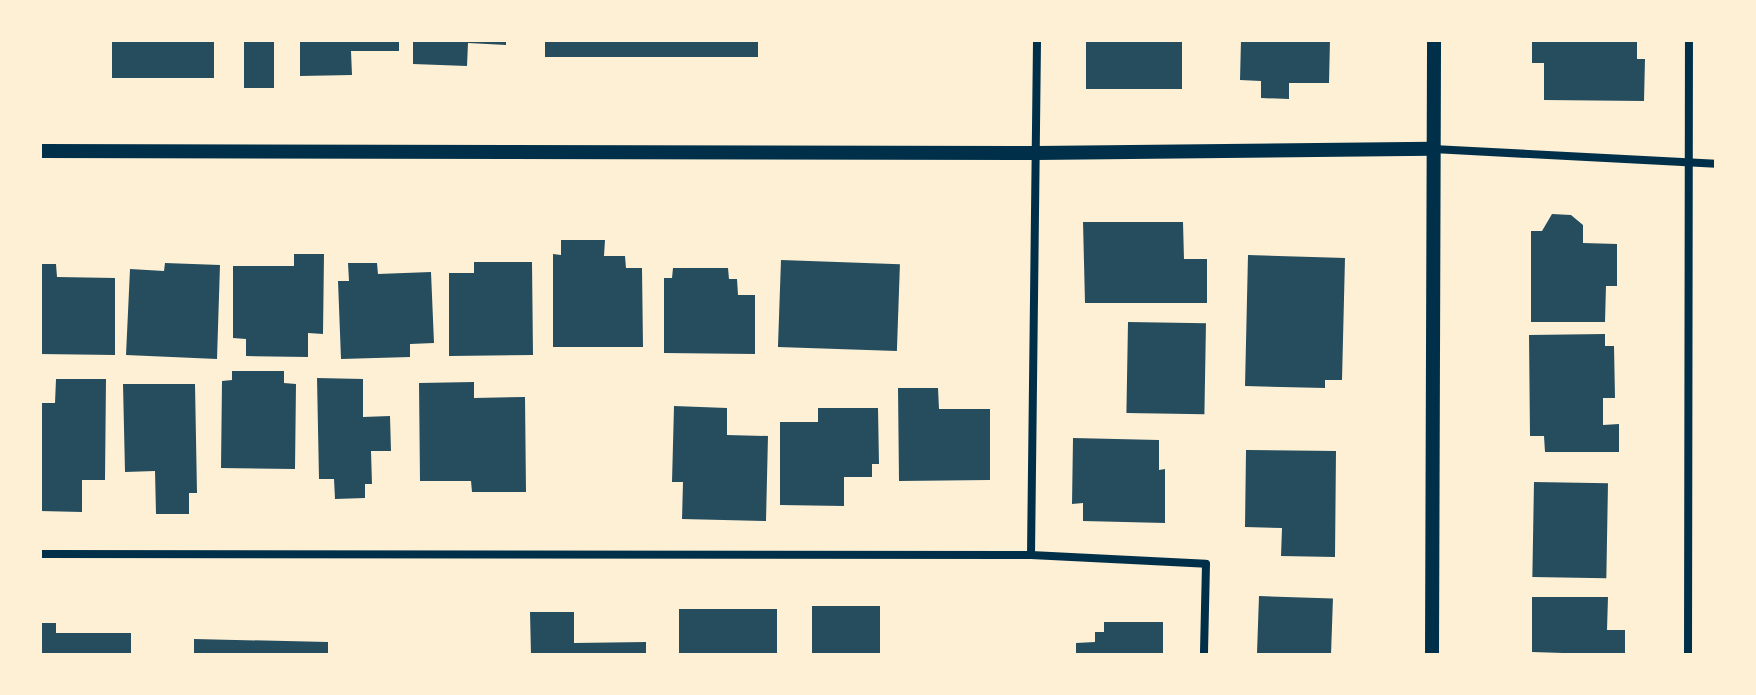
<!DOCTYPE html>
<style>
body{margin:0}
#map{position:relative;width:1756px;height:695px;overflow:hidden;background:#fdf0d5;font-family:Georgia,serif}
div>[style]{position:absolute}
.building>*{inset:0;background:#264d5e;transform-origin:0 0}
.minor>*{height:8px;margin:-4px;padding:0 4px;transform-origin:4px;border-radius:4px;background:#003049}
.tertiary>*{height:14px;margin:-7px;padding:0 7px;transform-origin:7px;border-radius:7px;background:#003049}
span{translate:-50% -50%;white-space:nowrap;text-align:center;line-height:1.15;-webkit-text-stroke:7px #fdf0d5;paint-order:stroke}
.frame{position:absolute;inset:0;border:42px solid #fdf0d5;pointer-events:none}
</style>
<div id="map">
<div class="building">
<i style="left:112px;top:40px;width:102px;height:38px"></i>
<i style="left:244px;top:40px;width:30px;height:48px"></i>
<i style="clip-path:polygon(300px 40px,399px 40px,399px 51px,351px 51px,352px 75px,300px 76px)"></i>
<i style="clip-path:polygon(413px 40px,506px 40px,506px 45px,468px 43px,467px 66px,413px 64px)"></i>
<i style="left:545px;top:40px;width:213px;height:17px"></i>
<i style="left:1086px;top:40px;width:96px;height:49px"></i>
<i style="clip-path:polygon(1241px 40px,1330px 40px,1329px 83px,1289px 83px,1289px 99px,1261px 98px,1261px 81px,1240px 80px)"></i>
<i style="clip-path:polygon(1532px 40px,1637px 42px,1637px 59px,1645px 59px,1644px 101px,1544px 100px,1544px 63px,1532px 63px)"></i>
<i style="clip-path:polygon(1552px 214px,1571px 215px,1583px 225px,1583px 243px,1617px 244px,1617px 286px,1606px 286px,1605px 322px,1531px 322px,1531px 231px,1542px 231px)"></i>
<i style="clip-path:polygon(1083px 222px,1183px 222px,1184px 259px,1207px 259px,1207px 303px,1085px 303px)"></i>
<i style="clip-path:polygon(561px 240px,605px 240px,604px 256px,625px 256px,626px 268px,642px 268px,643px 347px,553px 347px,553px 254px,561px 255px)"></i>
<i style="clip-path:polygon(294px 254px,324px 254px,323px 334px,308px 333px,308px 357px,246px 356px,246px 339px,233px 338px,233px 266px,294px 266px)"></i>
<i style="clip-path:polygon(1248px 255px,1345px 258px,1342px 380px,1325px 380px,1325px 388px,1245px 386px)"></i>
<i style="left:781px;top:260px;width:119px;height:87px;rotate:2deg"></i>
<i style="clip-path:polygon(474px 262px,532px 262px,533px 355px,449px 356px,449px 273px,474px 273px)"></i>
<i style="clip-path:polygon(165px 263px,220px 265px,217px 359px,126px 355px,130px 269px,164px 271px)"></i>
<i style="clip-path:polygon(348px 263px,377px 263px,378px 274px,431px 272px,434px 343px,410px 344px,410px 357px,341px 359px,338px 281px,349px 281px)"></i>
<i style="clip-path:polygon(40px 264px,56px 264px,57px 277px,115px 278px,115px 355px,40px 354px)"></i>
<i style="clip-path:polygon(673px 268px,728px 268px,729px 279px,737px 279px,738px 295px,755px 295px,755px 354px,664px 353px,664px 278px,672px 278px)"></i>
<i style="left:1128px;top:322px;width:78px;height:91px;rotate:1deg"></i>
<i style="clip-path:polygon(1605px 334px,1605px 346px,1614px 346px,1615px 398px,1603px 398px,1603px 425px,1619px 424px,1619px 452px,1545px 452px,1544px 436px,1530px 436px,1529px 335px)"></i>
<i style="clip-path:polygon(232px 371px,284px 371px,284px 383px,296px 384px,295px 469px,221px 468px,222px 381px,232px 380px)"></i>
<i style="clip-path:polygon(317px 378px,363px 379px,363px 417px,390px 416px,391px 451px,371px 451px,372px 484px,365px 484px,365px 498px,335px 499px,334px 479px,319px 479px)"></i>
<i style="clip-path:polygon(56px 379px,106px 379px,105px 480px,82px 480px,82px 512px,40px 511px,40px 403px,55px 403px)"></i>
<i style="clip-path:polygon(474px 382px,474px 398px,525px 397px,526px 492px,472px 492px,471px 481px,420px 481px,419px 383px)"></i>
<i style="clip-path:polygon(123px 384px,195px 384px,197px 493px,189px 493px,189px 514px,156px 514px,155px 471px,125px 472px)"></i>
<i style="clip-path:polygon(898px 388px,938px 388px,939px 409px,990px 409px,990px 480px,899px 481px)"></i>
<i style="clip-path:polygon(674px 406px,727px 408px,727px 435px,768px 436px,766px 521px,682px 519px,683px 482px,672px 482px)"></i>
<i style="clip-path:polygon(818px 408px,878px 408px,879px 464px,872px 464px,872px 477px,844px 477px,844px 506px,780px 505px,780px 422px,818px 422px)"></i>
<i style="clip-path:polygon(1073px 438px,1159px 440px,1159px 470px,1165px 469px,1165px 523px,1083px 521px,1083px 503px,1072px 504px)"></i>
<i style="clip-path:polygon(1246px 450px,1336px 451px,1335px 557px,1281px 556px,1282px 528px,1245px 527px)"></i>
<i style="left:1534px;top:482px;width:74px;height:95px;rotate:1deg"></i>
<i style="left:1259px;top:596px;width:74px;height:59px;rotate:2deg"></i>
<i style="clip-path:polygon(1532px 597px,1608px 597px,1607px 630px,1625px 630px,1625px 655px,1532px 652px)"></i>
<i style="left:812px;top:606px;width:68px;height:49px"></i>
<i style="left:679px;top:609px;width:98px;height:46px"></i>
<i style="clip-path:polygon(530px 612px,574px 612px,574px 643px,646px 642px,646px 655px,531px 655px)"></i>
<i style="clip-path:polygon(1104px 622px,1163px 622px,1163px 655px,1076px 655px,1076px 643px,1095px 642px,1095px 632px,1104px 632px)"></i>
<i style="clip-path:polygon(40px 623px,56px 623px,56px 633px,131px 633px,131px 655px,40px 655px)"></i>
<i style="clip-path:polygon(194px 639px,328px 642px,328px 655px,194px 655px)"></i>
</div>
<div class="minor">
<i style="left:1433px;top:149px;width:283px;rotate:3deg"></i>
<i style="left:40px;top:554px;width:991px;rotate:0.06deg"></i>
<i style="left:1031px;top:555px;width:175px;rotate:2.9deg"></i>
<i style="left:1206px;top:564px;width:91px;rotate:91.3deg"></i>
<i style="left:1031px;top:555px;width:515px;rotate:-89.33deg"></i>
<i style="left:1688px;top:655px;width:615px;rotate:-89.91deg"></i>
</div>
<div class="tertiary">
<i style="left:40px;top:151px;width:996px;rotate:0.12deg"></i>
<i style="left:1036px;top:153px;width:396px;rotate:-0.6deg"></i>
<i style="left:1432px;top:655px;width:615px;rotate:-89.81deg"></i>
</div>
<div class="frame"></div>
</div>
